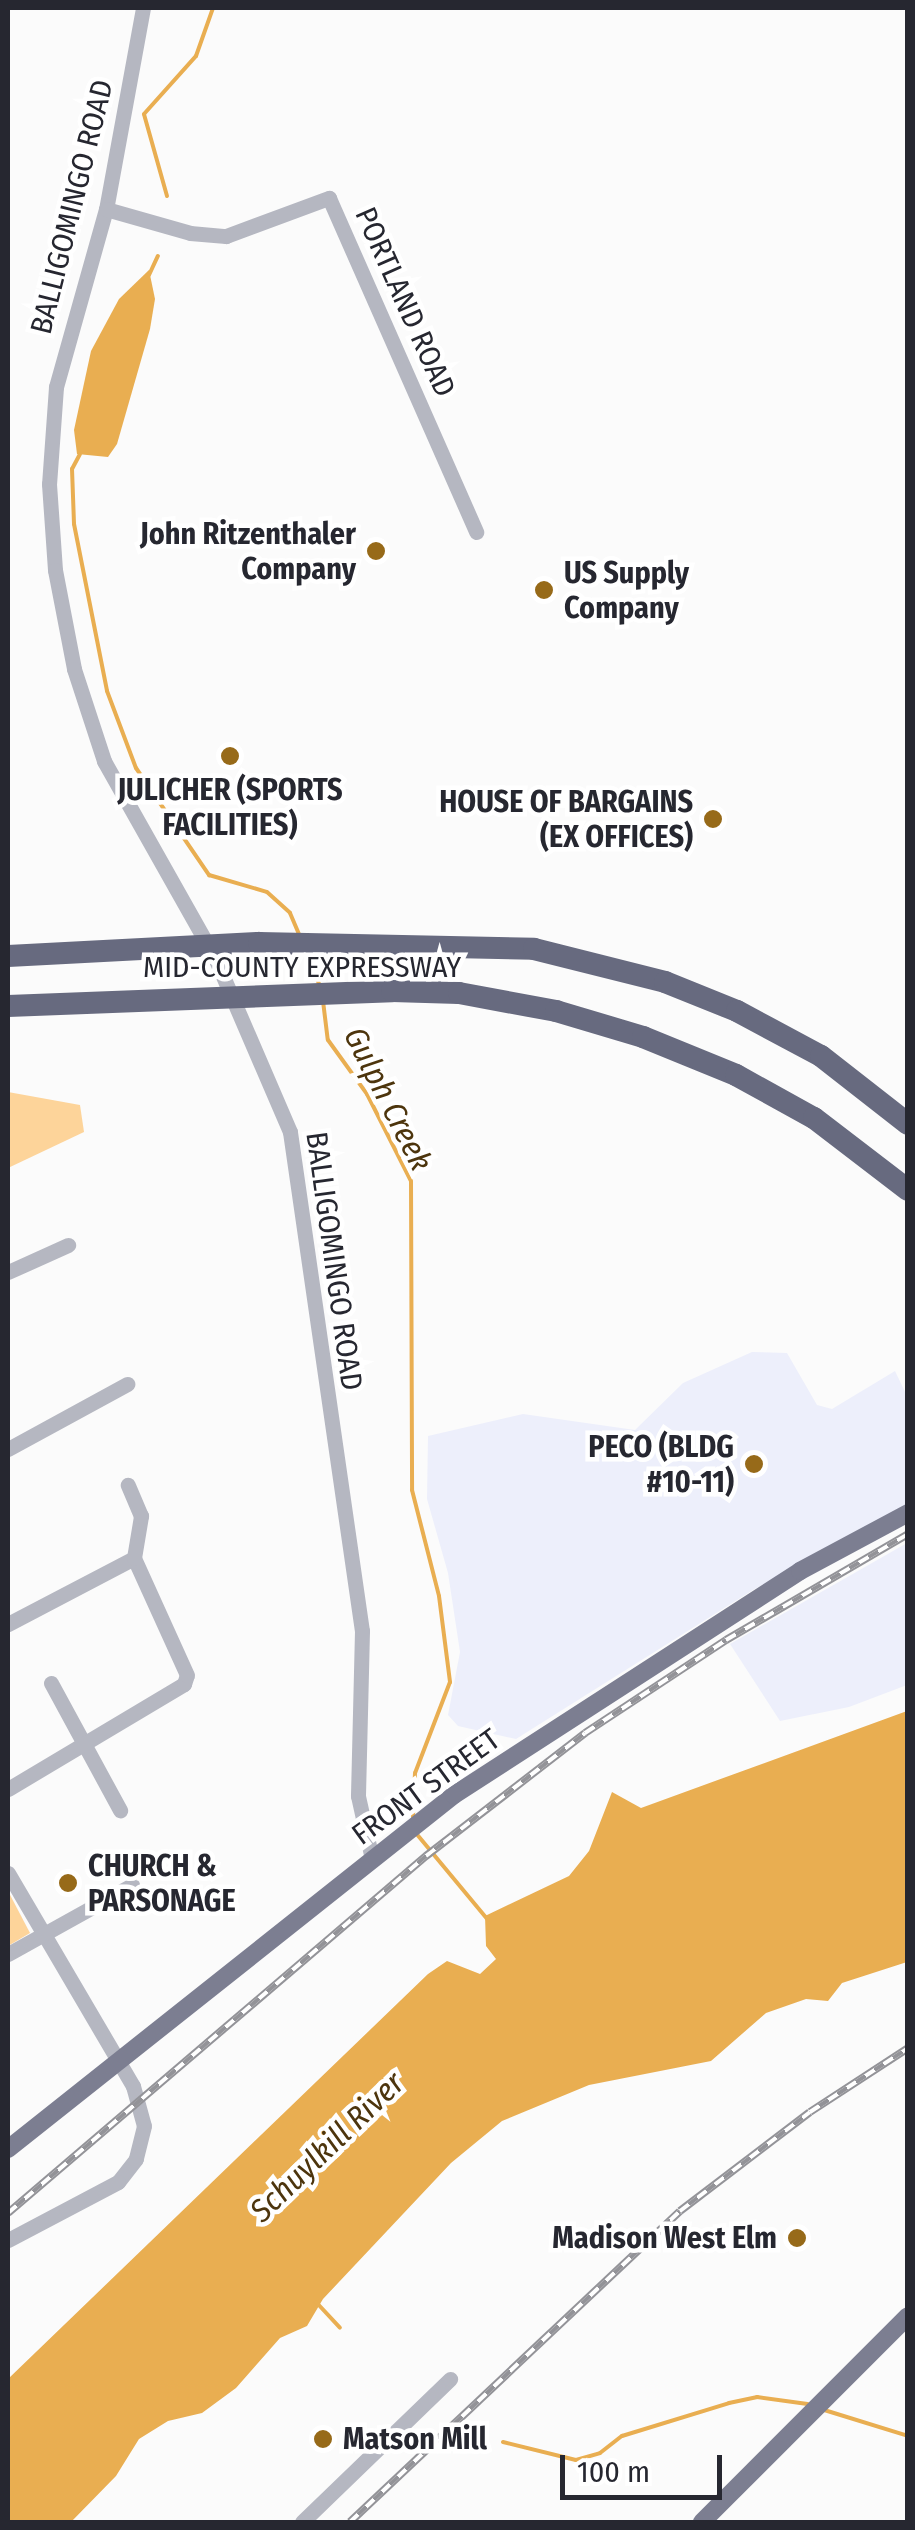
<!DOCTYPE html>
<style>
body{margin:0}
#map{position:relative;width:915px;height:2530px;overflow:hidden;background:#fbfbfb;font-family:"Fira Sans Condensed",sans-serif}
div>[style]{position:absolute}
.built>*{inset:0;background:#edeffb}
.green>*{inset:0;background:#fdd49a}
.water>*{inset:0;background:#e9ae51}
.stream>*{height:4px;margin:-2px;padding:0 2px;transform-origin:2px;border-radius:2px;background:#e9ae51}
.minor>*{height:15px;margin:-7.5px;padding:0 7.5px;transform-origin:7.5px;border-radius:7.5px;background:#b5b7c1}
.major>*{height:18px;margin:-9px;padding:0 9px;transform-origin:9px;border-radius:9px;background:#7c7e91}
.highway>*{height:22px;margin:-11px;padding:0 11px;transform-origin:11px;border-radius:11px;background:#676a7f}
.rail>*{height:8px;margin-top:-4px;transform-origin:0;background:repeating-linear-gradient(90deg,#fff 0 11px,#939398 0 22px);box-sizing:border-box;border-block:2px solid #939398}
.dots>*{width:28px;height:28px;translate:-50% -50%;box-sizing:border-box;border:5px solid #fff;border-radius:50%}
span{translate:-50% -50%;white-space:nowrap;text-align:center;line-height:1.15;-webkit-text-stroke:9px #fff;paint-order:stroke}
.street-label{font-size:30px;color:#262730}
.poi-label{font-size:30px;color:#262730;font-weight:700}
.right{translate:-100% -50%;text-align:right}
.left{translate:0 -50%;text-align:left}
.water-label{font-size:32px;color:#4d350d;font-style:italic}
.frame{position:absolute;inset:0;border:10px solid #262730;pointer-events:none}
.scale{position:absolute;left:560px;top:2455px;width:162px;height:45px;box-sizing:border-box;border:5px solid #262730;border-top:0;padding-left:12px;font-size:30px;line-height:35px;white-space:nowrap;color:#262730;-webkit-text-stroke:8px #fff;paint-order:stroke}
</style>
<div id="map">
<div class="built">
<i style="clip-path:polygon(752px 1352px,787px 1353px,817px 1405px,832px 1409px,895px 1371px,907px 1396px,907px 1507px,753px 1590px,516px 1739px,458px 1726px,448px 1715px,460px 1652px,448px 1573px,427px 1499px,428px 1436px,523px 1414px,635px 1430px,683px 1383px)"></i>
<i style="clip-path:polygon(907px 1543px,907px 1685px,849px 1707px,780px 1721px,730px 1644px)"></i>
</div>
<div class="green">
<i style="clip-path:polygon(8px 1092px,80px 1105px,84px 1132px,8px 1168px)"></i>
<i style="clip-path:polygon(8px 1891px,30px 1933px,8px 1946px)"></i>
</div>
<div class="water">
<i style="clip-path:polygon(149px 270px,155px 299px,150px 329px,117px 444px,108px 457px,77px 454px,74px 430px,91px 351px,119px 299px)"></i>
<i style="clip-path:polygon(907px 1711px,907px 1962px,842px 1983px,828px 2001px,806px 1999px,766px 2013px,711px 2061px,589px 2085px,502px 2121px,451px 2163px,323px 2299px,307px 2326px,280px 2338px,236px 2388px,202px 2413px,168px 2421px,139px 2439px,116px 2476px,71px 2522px,8px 2522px,8px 2379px,428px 1974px,447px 1961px,480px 1974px,496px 1959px,486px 1946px,485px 1916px,569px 1876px,589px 1851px,612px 1792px,641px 1808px)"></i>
</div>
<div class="stream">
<i style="left:167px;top:196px;width:85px;rotate:-105.7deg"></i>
<i style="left:144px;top:114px;width:78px;rotate:-48.1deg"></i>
<i style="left:196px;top:56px;width:51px;rotate:-70.5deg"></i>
<i style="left:149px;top:275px;width:21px;rotate:-65deg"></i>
<i style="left:80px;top:454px;width:17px;rotate:118deg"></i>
<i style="left:72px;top:469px;width:55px;rotate:87.9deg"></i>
<i style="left:74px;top:524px;width:170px;rotate:78.8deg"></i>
<i style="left:107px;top:691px;width:82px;rotate:69.4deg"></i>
<i style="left:136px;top:768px;width:130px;rotate:55.7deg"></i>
<i style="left:209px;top:875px;width:60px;rotate:16.3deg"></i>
<i style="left:267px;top:892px;width:31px;rotate:42deg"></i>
<i style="left:290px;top:913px;width:25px;rotate:67deg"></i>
<i style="left:307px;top:954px;width:35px;rotate:68deg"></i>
<i style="left:323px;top:1001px;width:39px;rotate:83deg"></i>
<i style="left:328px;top:1040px;width:67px;rotate:54.2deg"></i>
<i style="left:367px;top:1094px;width:97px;rotate:63.2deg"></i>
<i style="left:411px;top:1181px;width:309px;rotate:89.8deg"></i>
<i style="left:412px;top:1490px;width:109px;rotate:75.7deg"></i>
<i style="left:439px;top:1596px;width:87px;rotate:82.7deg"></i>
<i style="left:450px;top:1682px;width:97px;rotate:111deg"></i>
<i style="left:415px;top:1773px;width:44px;rotate:92.6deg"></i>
<i style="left:415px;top:1832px;width:114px;rotate:50.3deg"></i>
<i style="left:316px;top:2302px;width:35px;rotate:47deg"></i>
<i style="left:821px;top:2409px;width:91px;rotate:17.2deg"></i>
<i style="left:503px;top:2442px;width:75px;rotate:13.9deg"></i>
<i style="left:576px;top:2460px;width:25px;rotate:-16deg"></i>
<i style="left:600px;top:2453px;width:28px;rotate:-38deg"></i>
<i style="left:622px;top:2436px;width:112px;rotate:-17.1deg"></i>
<i style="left:729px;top:2403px;width:29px;rotate:-12deg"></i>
<i style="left:757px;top:2397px;width:51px;rotate:7.8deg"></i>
</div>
<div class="minor">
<i style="left:143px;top:8px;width:204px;rotate:100.4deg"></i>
<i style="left:106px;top:209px;width:185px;rotate:105.7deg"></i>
<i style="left:56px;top:387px;width:97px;rotate:94.1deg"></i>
<i style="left:49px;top:484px;width:86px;rotate:86deg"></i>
<i style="left:55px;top:570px;width:101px;rotate:79.1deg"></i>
<i style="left:74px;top:669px;width:97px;rotate:71.9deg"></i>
<i style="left:104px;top:761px;width:228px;rotate:60.6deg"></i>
<i style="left:216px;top:960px;width:187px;rotate:66.7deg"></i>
<i style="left:290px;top:1132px;width:504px;rotate:81.79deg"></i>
<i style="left:362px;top:1631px;width:165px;rotate:91.4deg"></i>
<i style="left:358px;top:1796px;width:65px;rotate:77.5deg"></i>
<i style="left:106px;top:209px;width:87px;rotate:15.9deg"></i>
<i style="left:190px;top:233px;width:36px;rotate:5deg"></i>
<i style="left:226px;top:236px;width:110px;rotate:-20.3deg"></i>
<i style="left:329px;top:198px;width:365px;rotate:66.2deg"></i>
<i style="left:8px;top:1272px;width:66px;rotate:-24.2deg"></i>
<i style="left:8px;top:1449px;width:136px;rotate:-28.6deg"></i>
<i style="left:8px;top:1624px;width:142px;rotate:-27.6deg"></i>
<i style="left:51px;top:1683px;width:145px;rotate:61.5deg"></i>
<i style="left:8px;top:1789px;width:205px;rotate:-30.8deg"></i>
<i style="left:184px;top:1684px;width:9px;rotate:-72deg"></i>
<i style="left:187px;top:1675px;width:128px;rotate:-114.4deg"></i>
<i style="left:134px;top:1558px;width:43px;rotate:-80.5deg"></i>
<i style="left:141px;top:1516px;width:34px;rotate:-113deg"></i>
<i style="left:8px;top:1873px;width:247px;rotate:59.6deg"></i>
<i style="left:133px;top:2086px;width:41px;rotate:74.6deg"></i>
<i style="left:144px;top:2126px;width:34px;rotate:104deg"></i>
<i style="left:136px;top:2159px;width:29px;rotate:128deg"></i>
<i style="left:118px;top:2182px;width:124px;rotate:152.2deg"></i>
<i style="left:8px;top:1954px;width:142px;rotate:-29.1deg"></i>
<i style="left:302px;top:2522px;width:206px;rotate:-44deg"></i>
</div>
<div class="major">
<i style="left:8px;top:2149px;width:569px;rotate:-38.44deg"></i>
<i style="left:454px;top:1795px;width:412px;rotate:-32.9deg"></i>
<i style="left:800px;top:1571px;width:123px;rotate:-28.2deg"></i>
<i style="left:702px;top:2522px;width:291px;rotate:-45deg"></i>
</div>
<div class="highway">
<i style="left:8px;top:956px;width:251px;rotate:-3deg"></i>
<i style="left:259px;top:943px;width:275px;rotate:1.2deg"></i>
<i style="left:534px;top:949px;width:135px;rotate:14.1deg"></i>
<i style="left:665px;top:982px;width:78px;rotate:21.9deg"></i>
<i style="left:737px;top:1011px;width:95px;rotate:28.2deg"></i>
<i style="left:821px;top:1056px;width:110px;rotate:38deg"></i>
<i style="left:8px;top:1006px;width:384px;rotate:-2.2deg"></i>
<i style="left:392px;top:991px;width:67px;rotate:1.7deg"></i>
<i style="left:459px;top:993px;width:99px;rotate:10.5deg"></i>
<i style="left:556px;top:1011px;width:91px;rotate:16.6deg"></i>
<i style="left:643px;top:1037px;width:100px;rotate:22.2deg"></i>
<i style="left:736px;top:1075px;width:89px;rotate:28.9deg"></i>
<i style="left:814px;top:1118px;width:118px;rotate:37.5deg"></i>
</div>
<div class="rail">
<i style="left:8px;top:2213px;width:550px;rotate:-40.5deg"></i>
<i style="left:426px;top:1856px;width:201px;rotate:-37.7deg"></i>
<i style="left:585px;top:1733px;width:169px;rotate:-33.4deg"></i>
<i style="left:726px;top:1640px;width:211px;rotate:-30.2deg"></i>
<i style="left:350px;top:2522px;width:453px;rotate:-43.3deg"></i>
<i style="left:680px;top:2211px;width:163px;rotate:-37.3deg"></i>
<i style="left:810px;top:2112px;width:117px;rotate:-33.1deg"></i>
</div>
<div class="dots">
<i style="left:376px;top:551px;background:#976a19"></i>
<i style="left:544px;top:590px;background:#976a19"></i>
<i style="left:230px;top:756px;background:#976a19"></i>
<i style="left:713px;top:819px;background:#976a19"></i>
<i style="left:754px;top:1464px;background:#976a19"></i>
<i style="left:68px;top:1883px;background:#976a19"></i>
<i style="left:797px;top:2238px;background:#976a19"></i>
<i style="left:323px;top:2439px;background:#976a19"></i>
</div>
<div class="street-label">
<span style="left:72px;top:207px;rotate:-76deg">BALLIGOMINGO ROAD</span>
<span style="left:405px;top:302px;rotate:66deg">PORTLAND ROAD</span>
<span style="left:302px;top:967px">MID-COUNTY EXPRESSWAY</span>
<span style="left:334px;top:1261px;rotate:82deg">BALLIGOMINGO ROAD</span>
<span style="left:426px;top:1787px;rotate:-36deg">FRONT STREET</span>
</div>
<div class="poi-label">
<span class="right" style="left:356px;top:551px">John Ritzenthaler<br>Company</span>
<span class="left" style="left:564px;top:590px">US Supply<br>Company</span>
<span style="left:230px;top:807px">JULICHER (SPORTS<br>FACILITIES)</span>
<span class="right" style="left:693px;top:819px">HOUSE OF BARGAINS<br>(EX OFFICES)</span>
<span class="right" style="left:734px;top:1464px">PECO (BLDG<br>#10-11)</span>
<span class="left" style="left:88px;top:1883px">CHURCH &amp;<br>PARSONAGE</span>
<span class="right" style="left:777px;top:2238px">Madison West Elm</span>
<span class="left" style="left:343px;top:2439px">Matson Mill</span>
</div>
<div class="water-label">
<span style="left:388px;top:1099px;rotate:63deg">Gulph Creek</span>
<span style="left:327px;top:2147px;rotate:-44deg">Schuylkill River</span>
</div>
<div class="frame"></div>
<div class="scale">100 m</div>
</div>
